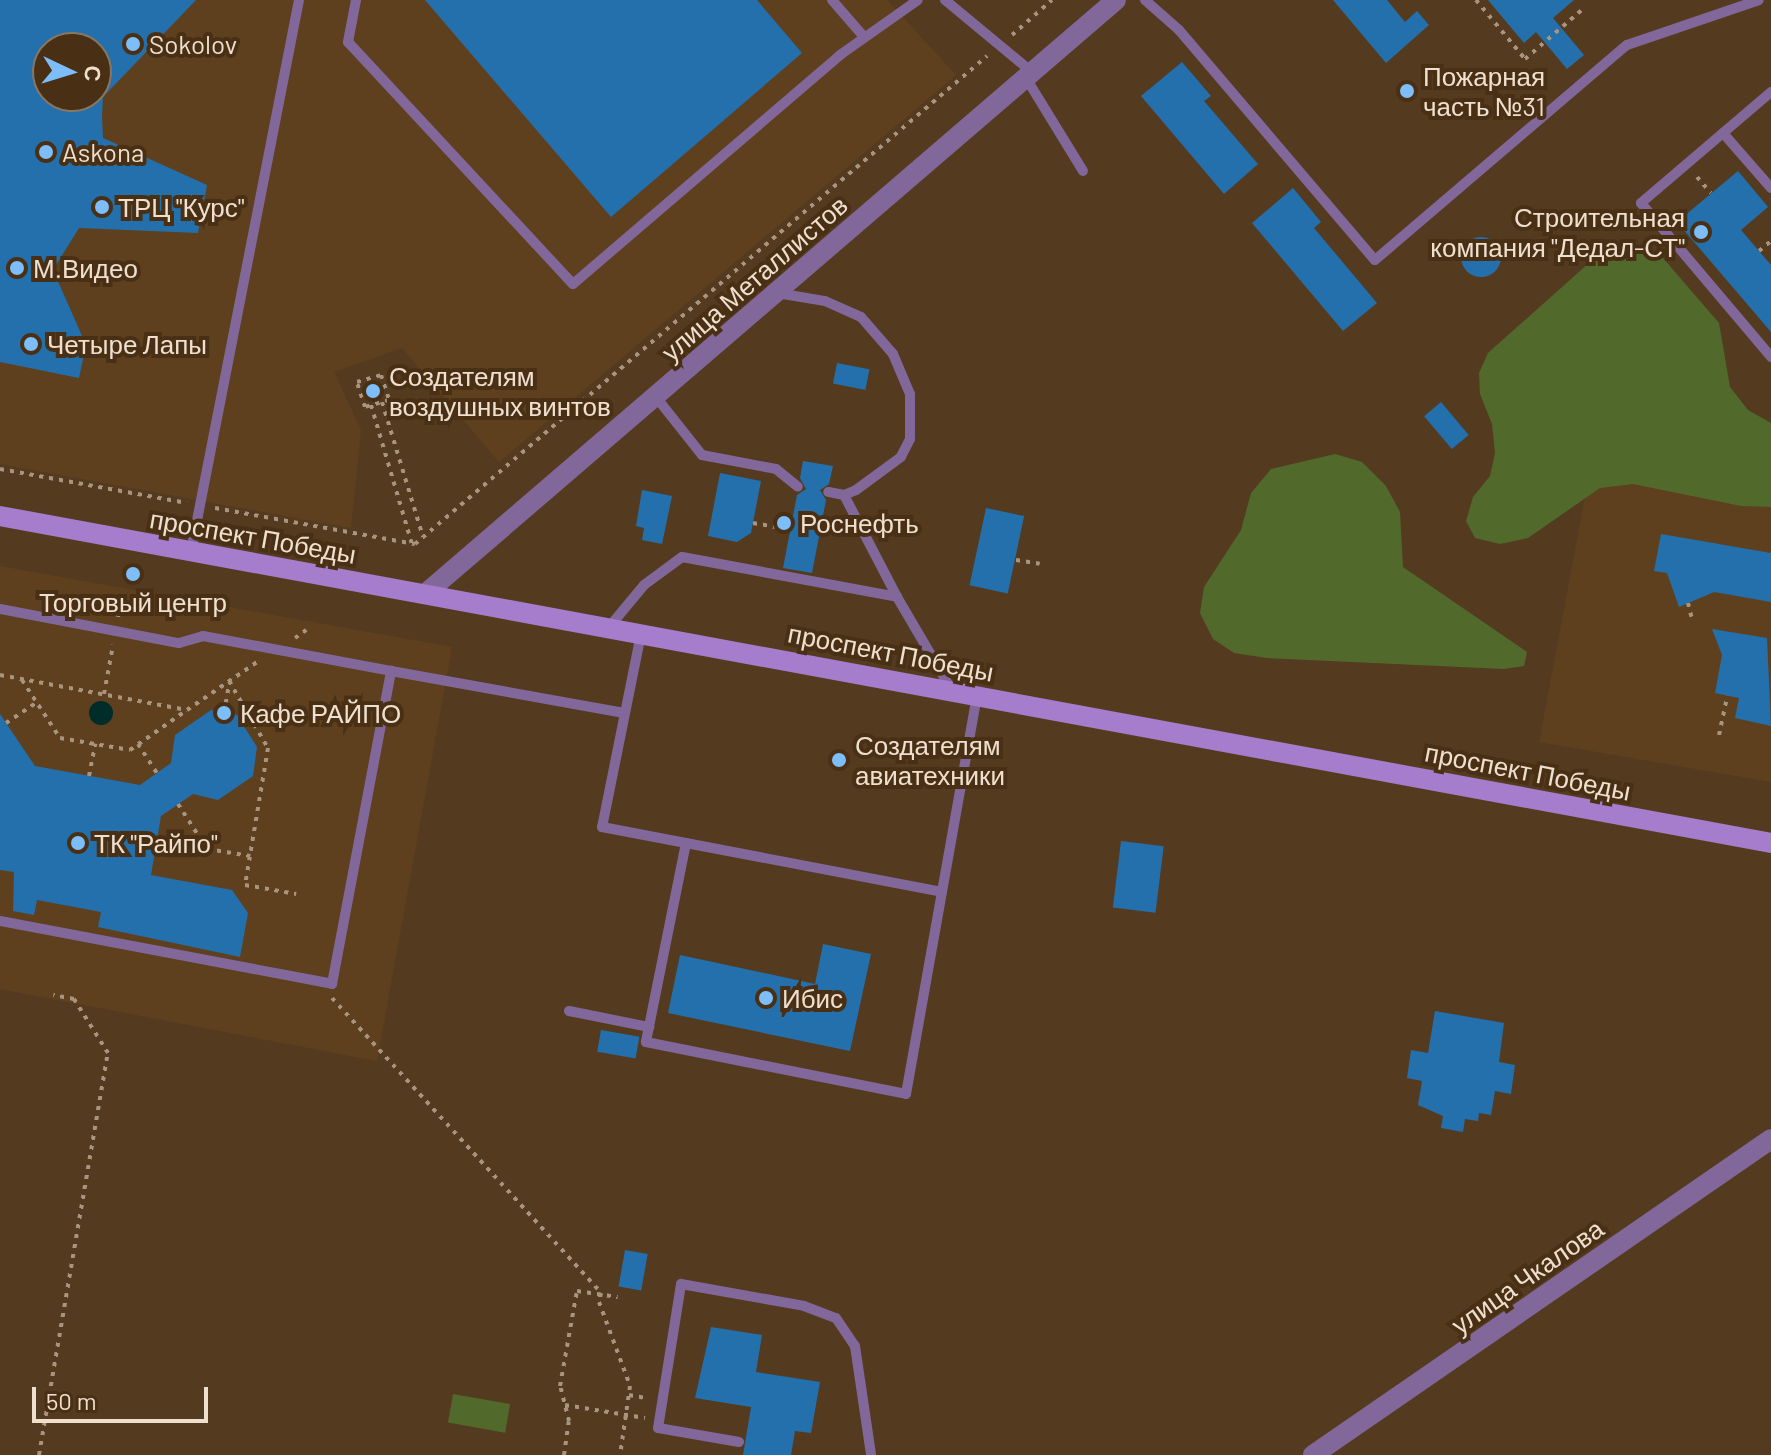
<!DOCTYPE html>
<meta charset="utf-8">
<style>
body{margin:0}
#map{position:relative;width:1771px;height:1455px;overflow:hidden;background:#543b20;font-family:Barlow,sans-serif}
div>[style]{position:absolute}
.built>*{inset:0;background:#5e401e}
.green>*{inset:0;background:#51692b;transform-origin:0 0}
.water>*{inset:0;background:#002c29}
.round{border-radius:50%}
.building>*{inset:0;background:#2470ac;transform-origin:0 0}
.path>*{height:4px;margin-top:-2px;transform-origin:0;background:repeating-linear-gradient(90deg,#a8947f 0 4px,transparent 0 10px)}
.service>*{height:10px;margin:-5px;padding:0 5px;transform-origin:5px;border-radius:5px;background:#82689a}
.tertiary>*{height:20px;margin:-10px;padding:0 10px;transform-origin:10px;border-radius:10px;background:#82689a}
.secondary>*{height:20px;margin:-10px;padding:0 10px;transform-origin:10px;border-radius:10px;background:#a67dcc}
.dots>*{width:22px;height:22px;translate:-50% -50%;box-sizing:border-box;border:4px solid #493015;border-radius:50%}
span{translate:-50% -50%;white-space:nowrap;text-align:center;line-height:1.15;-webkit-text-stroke:8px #493015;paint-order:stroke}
.poi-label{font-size:26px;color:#efdfcf}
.left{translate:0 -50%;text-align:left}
.right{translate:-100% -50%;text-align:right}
.street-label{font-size:26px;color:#efdfcf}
.north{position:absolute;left:32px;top:32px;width:80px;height:80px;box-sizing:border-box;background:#493015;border:2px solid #8b765f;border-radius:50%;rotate:94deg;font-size:22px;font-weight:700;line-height:32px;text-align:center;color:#efdfcf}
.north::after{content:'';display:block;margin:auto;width:28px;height:36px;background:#7dbef9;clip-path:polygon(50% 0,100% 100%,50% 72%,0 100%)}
.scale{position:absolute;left:32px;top:1387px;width:176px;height:36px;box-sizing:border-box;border:4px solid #efdfcf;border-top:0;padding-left:10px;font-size:24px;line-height:28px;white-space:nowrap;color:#efdfcf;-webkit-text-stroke:6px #493015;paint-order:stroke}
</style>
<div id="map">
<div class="built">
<i style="clip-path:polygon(evenodd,0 0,887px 0,956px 75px,499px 462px,402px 348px,334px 372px,361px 430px,351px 528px,0 464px,0 0,48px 48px,96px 48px,96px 96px,48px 96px,48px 48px)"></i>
<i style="clip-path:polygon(1597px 433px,1771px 464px,1771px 782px,1539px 742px)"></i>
<i style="clip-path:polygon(0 566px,452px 647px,377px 1061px,0 989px)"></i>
</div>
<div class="green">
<i style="clip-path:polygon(1620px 244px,1643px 246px,1663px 258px,1719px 323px,1730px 387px,1748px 410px,1771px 423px,1771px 507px,1741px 506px,1633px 484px,1600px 488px,1528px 538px,1500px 544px,1475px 538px,1466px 521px,1473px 497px,1490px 476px,1495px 453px,1492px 424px,1480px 394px,1479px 373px,1488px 353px,1599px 254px)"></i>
<i style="clip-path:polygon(1335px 454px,1362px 462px,1386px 486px,1400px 512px,1403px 567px,1527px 652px,1524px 666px,1504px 669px,1267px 658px,1234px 653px,1213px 639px,1200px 613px,1204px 587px,1241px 530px,1251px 493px,1271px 469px)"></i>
<i style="left:453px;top:1394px;width:58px;height:29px;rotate:10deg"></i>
</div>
<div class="water">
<i class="round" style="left:89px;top:701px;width:24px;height:24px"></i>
</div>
<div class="building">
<i style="clip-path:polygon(evenodd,0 0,196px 0,103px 97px,102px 117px,103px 138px,207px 185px,198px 233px,79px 228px,53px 270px,86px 345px,79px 378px,0 362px,0 0,48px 48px,96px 48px,96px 96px,48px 96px,48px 48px)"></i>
<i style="clip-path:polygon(425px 0,757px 0,802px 53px,611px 217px)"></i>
<i style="clip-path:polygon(1333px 0,1387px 0,1405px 22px,1417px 11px,1429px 25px,1386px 63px)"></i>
<i style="clip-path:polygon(1488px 0,1574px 0,1553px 18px,1584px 55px,1567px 69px,1536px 32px,1524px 43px)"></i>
<i style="clip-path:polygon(1182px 62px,1211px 96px,1204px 101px,1258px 164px,1224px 194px,1141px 96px)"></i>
<i style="clip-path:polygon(1738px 171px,1768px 207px,1741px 230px,1771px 265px,1771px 332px,1677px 222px)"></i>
<i style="clip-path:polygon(1293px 188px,1321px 222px,1314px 228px,1377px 303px,1343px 331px,1252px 223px)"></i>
<i class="round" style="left:1461px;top:237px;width:40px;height:40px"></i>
<i style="left:837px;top:363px;width:33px;height:21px;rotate:11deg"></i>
<i style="left:1441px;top:402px;width:43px;height:22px;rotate:50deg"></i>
<i style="clip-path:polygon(803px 461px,833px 466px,829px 484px,820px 490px,826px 500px,812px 573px,783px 568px,797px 495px,806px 489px,800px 478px)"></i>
<i style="clip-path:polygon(720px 473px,761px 481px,751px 533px,737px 542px,708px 536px)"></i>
<i style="clip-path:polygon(642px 490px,672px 496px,662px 544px,642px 540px,644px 528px,636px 526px)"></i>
<i style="left:986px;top:508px;width:39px;height:79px;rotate:12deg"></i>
<i style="clip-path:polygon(1661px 534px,1771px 553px,1771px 602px,1714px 592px,1679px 607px,1667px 573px,1654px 571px)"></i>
<i style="clip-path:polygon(1712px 629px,1767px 638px,1771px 726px,1735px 718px,1739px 698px,1715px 693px,1722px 655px)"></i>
<i style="clip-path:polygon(211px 710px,237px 715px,257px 747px,253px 776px,218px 800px,193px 794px,161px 816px,151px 875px,232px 890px,248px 913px,240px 957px,98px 927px,101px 912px,37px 900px,34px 915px,13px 911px,14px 872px,0 870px,0 714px,35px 766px,140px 785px,171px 763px,175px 735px)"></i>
<i style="left:1121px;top:841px;width:43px;height:67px;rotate:7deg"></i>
<i style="clip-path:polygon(823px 944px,871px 954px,850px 1051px,668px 1013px,680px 955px,815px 984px)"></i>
<i style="clip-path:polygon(1435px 1011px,1504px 1023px,1499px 1062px,1515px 1065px,1511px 1094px,1495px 1091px,1491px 1115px,1479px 1113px,1478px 1121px,1465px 1119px,1463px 1132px,1441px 1128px,1443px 1116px,1418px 1105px,1422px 1081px,1407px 1078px,1411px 1050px,1428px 1053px)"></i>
<i style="left:601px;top:1030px;width:39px;height:22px;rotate:10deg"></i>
<i style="left:625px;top:1250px;width:23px;height:37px;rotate:10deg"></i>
<i style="clip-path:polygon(711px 1327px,762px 1335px,756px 1372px,820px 1382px,811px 1433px,795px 1431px,791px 1455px,743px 1455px,751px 1407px,695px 1398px)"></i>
</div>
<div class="path">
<i style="left:1476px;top:0;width:77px;rotate:50.3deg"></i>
<i style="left:1525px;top:59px;width:78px;rotate:-40.8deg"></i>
<i style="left:1012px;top:35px;width:53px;rotate:-41.2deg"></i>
<i style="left:1697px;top:177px;width:21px;rotate:49deg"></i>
<i style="left:1759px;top:251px;width:16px;rotate:-40deg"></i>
<i style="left:381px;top:375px;width:26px;rotate:72deg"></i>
<i style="left:389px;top:400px;width:25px;rotate:164deg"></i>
<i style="left:365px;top:407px;width:26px;rotate:-108deg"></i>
<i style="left:357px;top:382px;width:25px;rotate:-16deg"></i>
<i style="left:382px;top:402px;width:141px;rotate:73.1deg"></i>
<i style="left:371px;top:405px;width:145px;rotate:73.6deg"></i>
<i style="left:0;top:469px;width:190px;rotate:10.3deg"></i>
<i style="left:215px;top:508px;width:203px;rotate:10.2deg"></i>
<i style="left:415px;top:544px;width:752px;rotate:-40.47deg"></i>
<i style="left:753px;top:523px;width:23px;rotate:10deg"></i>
<i style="left:1016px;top:560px;width:24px;rotate:9deg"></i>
<i style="left:1688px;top:603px;width:16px;rotate:76deg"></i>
<i style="left:118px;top:617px;width:21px;rotate:-79deg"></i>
<i style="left:295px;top:638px;width:14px;rotate:-36deg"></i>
<i style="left:0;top:675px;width:190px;rotate:10.6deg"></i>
<i style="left:187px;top:710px;width:85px;rotate:-34.4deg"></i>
<i style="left:22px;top:680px;width:69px;rotate:56.8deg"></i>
<i style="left:60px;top:738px;width:71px;rotate:9.7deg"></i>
<i style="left:130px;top:750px;width:70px;rotate:-35.1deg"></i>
<i style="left:229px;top:681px;width:78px;rotate:59.8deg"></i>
<i style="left:268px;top:748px;width:139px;rotate:99.5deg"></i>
<i style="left:245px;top:885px;width:52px;rotate:10deg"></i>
<i style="left:104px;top:694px;width:50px;rotate:-79.6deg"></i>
<i style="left:224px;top:713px;width:29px;rotate:-80deg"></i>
<i style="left:6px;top:723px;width:37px;rotate:-34deg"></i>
<i style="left:1719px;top:735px;width:40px;rotate:-78deg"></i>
<i style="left:138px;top:744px;width:35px;rotate:57deg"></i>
<i style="left:89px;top:776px;width:33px;rotate:-79deg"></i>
<i style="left:178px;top:804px;width:54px;rotate:57.2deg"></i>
<i style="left:207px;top:849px;width:44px;rotate:9.2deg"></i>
<i style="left:332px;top:998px;width:399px;rotate:47.6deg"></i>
<i style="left:601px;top:1293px;width:9px;rotate:103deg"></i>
<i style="left:599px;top:1302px;width:90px;rotate:69.7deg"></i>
<i style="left:630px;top:1386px;width:70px;rotate:98.2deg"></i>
<i style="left:629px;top:1395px;width:17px;rotate:10deg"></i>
<i style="left:565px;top:1405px;width:81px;rotate:9.2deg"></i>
<i style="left:39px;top:1455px;width:408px;rotate:-80.3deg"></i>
<i style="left:108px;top:1053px;width:64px;rotate:-122.2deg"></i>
<i style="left:74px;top:999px;width:21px;rotate:-169deg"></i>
<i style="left:564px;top:1455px;width:34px;rotate:-82deg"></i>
<i style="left:569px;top:1421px;width:36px;rotate:-104deg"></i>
<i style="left:560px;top:1386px;width:97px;rotate:-79.9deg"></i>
<i style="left:577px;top:1291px;width:41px;rotate:8.3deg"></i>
</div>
<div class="service">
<i style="left:356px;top:0;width:43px;rotate:100.8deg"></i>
<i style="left:348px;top:42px;width:330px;rotate:47.1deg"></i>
<i style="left:573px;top:284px;width:352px;rotate:-40.6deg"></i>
<i style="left:840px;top:55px;width:95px;rotate:-35.2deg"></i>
<i style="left:832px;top:0;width:49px;rotate:49.1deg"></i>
<i style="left:945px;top:0;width:113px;rotate:39.6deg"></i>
<i style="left:1145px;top:0;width:45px;rotate:41.4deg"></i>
<i style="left:1179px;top:30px;width:302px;rotate:49.6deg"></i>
<i style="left:1375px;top:260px;width:331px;rotate:-40.5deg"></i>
<i style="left:1627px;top:45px;width:139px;rotate:-18.8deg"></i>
<i style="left:1026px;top:78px;width:109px;rotate:58.5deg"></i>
<i style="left:1771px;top:92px;width:171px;rotate:139.5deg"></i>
<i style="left:1641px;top:203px;width:202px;rotate:49.8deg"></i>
<i style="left:1723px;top:133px;width:73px;rotate:48.9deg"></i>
<i style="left:777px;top:293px;width:49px;rotate:9.5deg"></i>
<i style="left:825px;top:301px;width:39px;rotate:24deg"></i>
<i style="left:861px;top:317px;width:49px;rotate:49.1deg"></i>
<i style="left:893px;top:354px;width:43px;rotate:67deg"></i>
<i style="left:910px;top:394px;width:45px;rotate:90deg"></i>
<i style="left:910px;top:439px;width:20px;rotate:117deg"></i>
<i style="left:901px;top:457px;width:56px;rotate:143.7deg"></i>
<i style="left:856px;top:490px;width:13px;rotate:157deg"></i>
<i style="left:844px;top:495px;width:16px;rotate:-169deg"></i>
<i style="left:656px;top:397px;width:74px;rotate:51.6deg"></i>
<i style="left:702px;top:455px;width:75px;rotate:10.7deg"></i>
<i style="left:776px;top:469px;width:28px;rotate:39deg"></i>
<i style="left:844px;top:495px;width:115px;rotate:62.5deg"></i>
<i style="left:191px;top:551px;width:561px;rotate:-78.91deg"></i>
<i style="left:0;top:609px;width:182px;rotate:10.8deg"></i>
<i style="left:179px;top:643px;width:25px;rotate:-16deg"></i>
<i style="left:203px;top:636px;width:191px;rotate:10.5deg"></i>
<i style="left:610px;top:626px;width:53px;rotate:-50.3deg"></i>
<i style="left:644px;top:585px;width:47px;rotate:-36.4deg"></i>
<i style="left:682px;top:557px;width:219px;rotate:10.5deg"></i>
<i style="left:897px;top:597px;width:107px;rotate:59.6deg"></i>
<i style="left:641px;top:634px;width:197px;rotate:101.4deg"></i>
<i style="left:602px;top:827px;width:346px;rotate:10.8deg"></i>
<i style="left:686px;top:843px;width:203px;rotate:101.4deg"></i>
<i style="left:646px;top:1042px;width:265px;rotate:11.3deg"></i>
<i style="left:906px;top:1094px;width:406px;rotate:-79.9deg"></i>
<i style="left:0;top:921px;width:338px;rotate:10.7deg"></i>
<i style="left:332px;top:984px;width:319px;rotate:-79.3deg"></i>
<i style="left:391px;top:671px;width:237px;rotate:10.2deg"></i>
<i style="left:569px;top:1011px;width:82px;rotate:11.3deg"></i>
<i style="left:739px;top:1442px;width:82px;rotate:-170.2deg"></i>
<i style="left:658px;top:1428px;width:146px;rotate:-80.9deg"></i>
<i style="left:681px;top:1284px;width:125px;rotate:10.1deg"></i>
<i style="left:804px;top:1306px;width:34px;rotate:21deg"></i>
<i style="left:836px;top:1318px;width:34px;rotate:56deg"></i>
<i style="left:855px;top:1346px;width:110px;rotate:81.6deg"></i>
</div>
<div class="tertiary">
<i style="left:425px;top:594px;width:911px;rotate:-40.68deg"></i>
<i style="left:1313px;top:1455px;width:556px;rotate:-34.6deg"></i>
</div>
<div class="secondary">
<i style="left:0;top:516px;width:1801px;rotate:10.46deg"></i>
</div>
<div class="dots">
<i style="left:133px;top:44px;background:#7dbef9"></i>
<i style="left:1407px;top:91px;background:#7dbef9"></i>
<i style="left:46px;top:152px;background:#7dbef9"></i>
<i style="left:102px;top:207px;background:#7dbef9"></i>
<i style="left:1701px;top:232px;background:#7dbef9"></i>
<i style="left:17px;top:268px;background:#7dbef9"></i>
<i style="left:31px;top:344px;background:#7dbef9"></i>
<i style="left:373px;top:391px;background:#7dbef9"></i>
<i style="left:784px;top:523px;background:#7dbef9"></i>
<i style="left:133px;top:574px;background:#7dbef9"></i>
<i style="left:224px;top:713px;background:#7dbef9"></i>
<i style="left:839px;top:760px;background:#7dbef9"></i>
<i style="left:78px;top:843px;background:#7dbef9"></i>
<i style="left:766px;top:998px;background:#7dbef9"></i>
</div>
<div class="poi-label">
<span class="left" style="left:149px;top:44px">Sokolov</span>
<span class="left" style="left:1423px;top:91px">Пожарная<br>часть №31</span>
<span class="left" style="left:62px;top:152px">Askona</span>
<span class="left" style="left:118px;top:207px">ТРЦ "Курс"</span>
<span class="right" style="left:1685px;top:232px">Строительная<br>компания "Дедал-СТ"</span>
<span class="left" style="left:33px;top:268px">М.Видео</span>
<span class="left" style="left:47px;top:344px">Четыре Лапы</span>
<span class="left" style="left:389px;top:391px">Создателям<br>воздушных винтов</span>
<span class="left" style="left:800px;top:523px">Роснефть</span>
<span style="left:133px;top:602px">Торговый центр</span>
<span class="left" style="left:240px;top:713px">Кафе РАЙПО</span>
<span class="left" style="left:855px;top:760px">Создателям<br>авиатехники</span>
<span class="left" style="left:94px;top:843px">ТК "Райпо"</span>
<span class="left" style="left:782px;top:998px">Ибис</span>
</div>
<div class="street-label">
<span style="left:754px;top:278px;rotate:-41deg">улица Металлистов</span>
<span style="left:253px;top:536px;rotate:10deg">проспект Победы</span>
<span style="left:891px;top:652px;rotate:11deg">проспект Победы</span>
<span style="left:1528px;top:771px;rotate:11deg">проспект Победы</span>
<span style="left:1527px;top:1276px;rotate:-35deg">улица Чкалова</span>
</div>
<div class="north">С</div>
<div class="scale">50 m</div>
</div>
